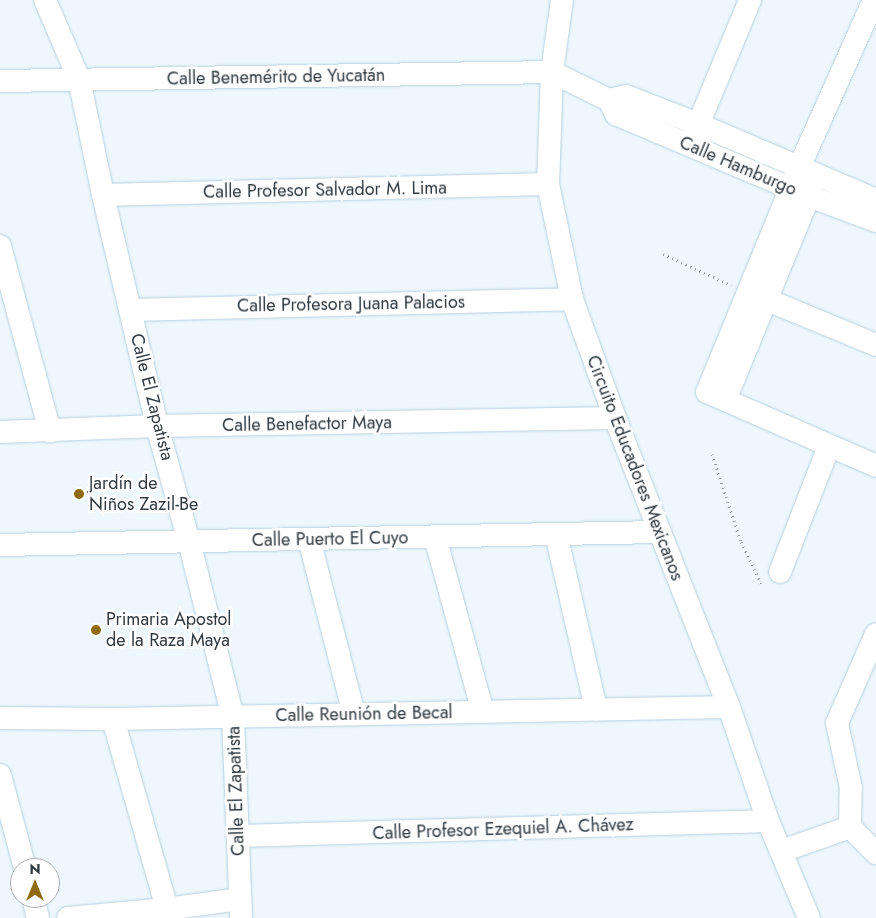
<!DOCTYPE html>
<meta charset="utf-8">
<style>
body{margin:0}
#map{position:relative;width:876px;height:918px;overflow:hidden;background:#edf7fd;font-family:Jost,sans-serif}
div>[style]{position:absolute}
.path>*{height:3px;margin-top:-1.5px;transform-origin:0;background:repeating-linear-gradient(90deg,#9ba5ab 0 1px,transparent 0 5px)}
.roads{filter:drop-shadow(0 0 1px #b7cfde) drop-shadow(0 0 1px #b7cfde)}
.minor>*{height:22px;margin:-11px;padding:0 11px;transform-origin:11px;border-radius:11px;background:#fff}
.dots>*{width:14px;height:14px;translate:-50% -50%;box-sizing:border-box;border:2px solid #fff;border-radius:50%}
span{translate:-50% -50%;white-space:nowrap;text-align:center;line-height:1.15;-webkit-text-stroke:5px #fff;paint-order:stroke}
.street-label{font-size:18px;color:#303a40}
.poi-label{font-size:18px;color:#303a40}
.left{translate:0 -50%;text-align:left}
.north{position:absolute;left:10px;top:858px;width:50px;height:50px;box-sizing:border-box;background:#fff;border:1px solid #acb0b3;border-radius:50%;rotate:0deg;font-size:14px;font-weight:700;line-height:20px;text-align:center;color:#303a40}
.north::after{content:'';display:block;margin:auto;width:18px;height:22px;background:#906a10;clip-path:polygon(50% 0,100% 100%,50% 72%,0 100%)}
</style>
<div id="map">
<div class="path">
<i style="left:663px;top:254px;width:75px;rotate:24.5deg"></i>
<i style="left:712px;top:454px;width:93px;rotate:71.8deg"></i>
<i style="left:741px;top:542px;width:46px;rotate:64deg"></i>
</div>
<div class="roads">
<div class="minor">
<i style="left:45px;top:0;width:86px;rotate:66.7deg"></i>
<i style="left:79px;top:79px;width:118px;rotate:78.3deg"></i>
<i style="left:103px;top:195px;width:237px;rotate:76.8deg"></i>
<i style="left:157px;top:426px;width:119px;rotate:74.5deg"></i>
<i style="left:189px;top:541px;width:181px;rotate:76deg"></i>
<i style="left:233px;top:717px;width:201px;rotate:87.7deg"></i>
<i style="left:562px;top:0;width:73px;rotate:97.9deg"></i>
<i style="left:552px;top:72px;width:112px;rotate:92deg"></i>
<i style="left:548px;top:184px;width:117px;rotate:78.2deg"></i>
<i style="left:572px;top:299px;width:127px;rotate:70.1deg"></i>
<i style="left:615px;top:418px;width:311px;rotate:68.5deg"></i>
<i style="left:729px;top:707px;width:120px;rotate:71.1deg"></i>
<i style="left:768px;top:821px;width:105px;rotate:67.1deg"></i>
<i style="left:874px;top:0;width:184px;rotate:114.1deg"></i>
<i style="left:799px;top:168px;width:242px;rotate:112.3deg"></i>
<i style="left:707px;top:392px;width:184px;rotate:23.6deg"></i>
<i style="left:0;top:81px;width:552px;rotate:-0.93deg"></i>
<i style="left:552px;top:72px;width:64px;rotate:26.2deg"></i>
<i style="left:609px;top:100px;width:17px;rotate:-13deg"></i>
<i style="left:626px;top:96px;width:77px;rotate:21.3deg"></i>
<i style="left:698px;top:124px;width:194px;rotate:23.1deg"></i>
<i style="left:609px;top:100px;width:16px;rotate:63deg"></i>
<i style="left:616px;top:114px;width:210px;rotate:23deg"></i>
<i style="left:809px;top:196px;width:72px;rotate:20.5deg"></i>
<i style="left:693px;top:137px;width:148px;rotate:-67.4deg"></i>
<i style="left:103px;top:195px;width:445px;rotate:-1.4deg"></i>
<i style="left:0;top:246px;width:192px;rotate:74.9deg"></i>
<i style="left:753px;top:294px;width:133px;rotate:22.5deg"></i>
<i style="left:131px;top:310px;width:441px;rotate:-1.4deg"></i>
<i style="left:725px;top:400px;width:223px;rotate:-67.6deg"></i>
<i style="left:810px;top:194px;width:13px;rotate:-86deg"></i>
<i style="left:0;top:432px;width:157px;rotate:-2.2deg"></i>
<i style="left:157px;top:426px;width:458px;rotate:-1deg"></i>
<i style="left:556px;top:534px;width:180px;rotate:77.1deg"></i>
<i style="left:435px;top:537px;width:181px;rotate:74.7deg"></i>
<i style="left:309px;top:539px;width:181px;rotate:75.6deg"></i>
<i style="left:0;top:545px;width:660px;rotate:-1.13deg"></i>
<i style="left:780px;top:572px;width:135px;rotate:-68.7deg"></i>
<i style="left:0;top:718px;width:113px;rotate:0.5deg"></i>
<i style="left:113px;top:719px;width:616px;rotate:-1.12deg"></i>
<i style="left:113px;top:719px;width:198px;rotate:74.1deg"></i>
<i style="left:0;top:775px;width:96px;rotate:75deg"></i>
<i style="left:850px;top:827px;width:39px;rotate:-89deg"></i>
<i style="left:851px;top:788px;width:66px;rotate:-102.2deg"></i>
<i style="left:837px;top:723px;width:97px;rotate:-66.3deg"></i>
<i style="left:850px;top:827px;width:37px;rotate:45deg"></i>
<i style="left:239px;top:836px;width:529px;rotate:-1.62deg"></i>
<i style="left:782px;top:851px;width:72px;rotate:-19.4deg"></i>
<i style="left:33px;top:898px;width:21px;rotate:76deg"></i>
<i style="left:68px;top:918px;width:99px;rotate:-5.2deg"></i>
<i style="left:167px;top:909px;width:74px;rotate:-7.8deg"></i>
</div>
</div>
<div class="dots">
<i style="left:79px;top:494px;background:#906a10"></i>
<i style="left:96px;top:630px;background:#906a10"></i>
</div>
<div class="street-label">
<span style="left:276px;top:77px;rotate:-1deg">Calle Benemérito de Yucatán</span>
<span style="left:738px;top:166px;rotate:23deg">Calle Hamburgo</span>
<span style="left:325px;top:190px;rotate:-1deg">Calle Profesor Salvador M. Lima</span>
<span style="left:351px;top:304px;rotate:-1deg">Calle Profesora Juana Palacios</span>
<span style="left:152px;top:397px;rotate:76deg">Calle El Zapatista</span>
<span style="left:307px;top:424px;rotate:-1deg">Calle Benefactor Maya</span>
<span style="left:635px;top:468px;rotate:69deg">Circuito Educadores Mexicanos</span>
<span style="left:330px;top:539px;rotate:-1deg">Calle Puerto El Cuyo</span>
<span style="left:364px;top:714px;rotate:-1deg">Calle Reunión de Becal</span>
<span style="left:236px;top:791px;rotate:-92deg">Calle El Zapatista</span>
<span style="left:503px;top:829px;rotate:-2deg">Calle Profesor Ezequiel A. Chávez</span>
</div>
<div class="poi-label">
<span class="left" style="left:89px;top:494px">Jardín de<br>Niños Zazil-Be</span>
<span class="left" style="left:106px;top:630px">Primaria Apostol<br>de la Raza Maya</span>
</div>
<div class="north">N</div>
</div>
